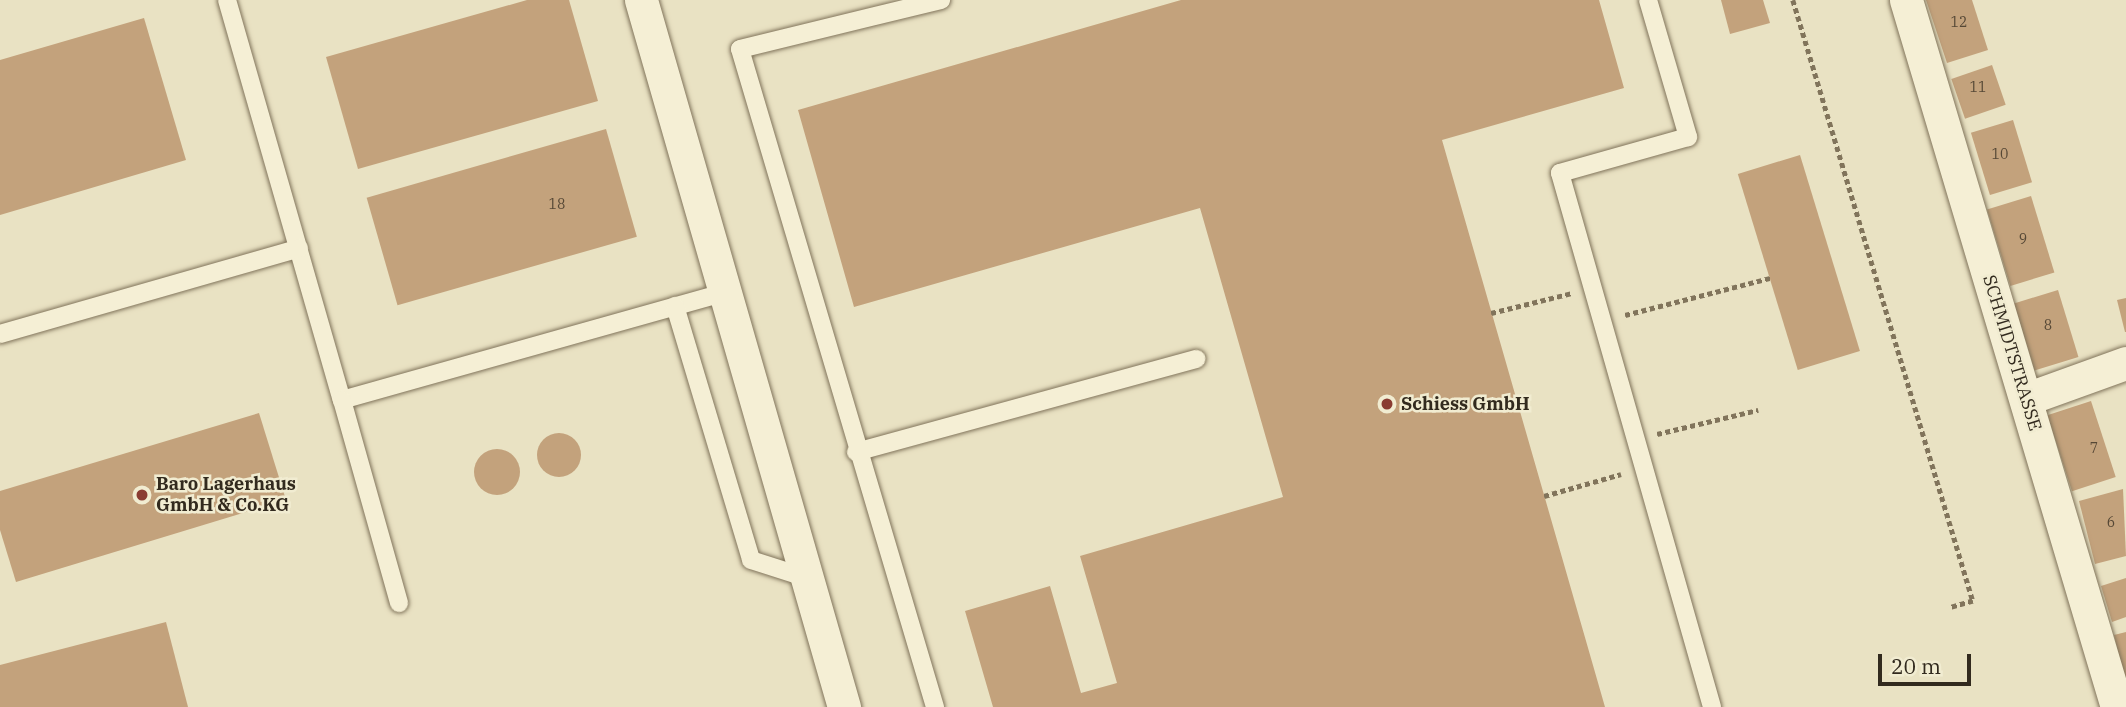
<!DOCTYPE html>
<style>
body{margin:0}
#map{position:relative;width:2126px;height:707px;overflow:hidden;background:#e9e2c3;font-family:"IBM Plex Serif",serif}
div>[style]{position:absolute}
.building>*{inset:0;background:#c3a27c;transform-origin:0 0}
.round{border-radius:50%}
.path>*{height:4.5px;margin-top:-2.25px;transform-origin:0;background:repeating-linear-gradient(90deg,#81745b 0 5px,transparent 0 8.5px)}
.roads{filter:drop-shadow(0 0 2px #81745b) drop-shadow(0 0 2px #81745b)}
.lane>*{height:18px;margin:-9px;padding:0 9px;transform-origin:9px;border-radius:9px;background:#f5efd5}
.street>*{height:33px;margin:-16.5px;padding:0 16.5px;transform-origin:16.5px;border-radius:16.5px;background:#f5efd5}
.dots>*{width:19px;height:19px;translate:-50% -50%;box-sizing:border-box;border:4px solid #f1ecd1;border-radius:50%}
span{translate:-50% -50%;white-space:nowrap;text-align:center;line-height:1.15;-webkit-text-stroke:5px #f1ecd1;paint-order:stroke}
.number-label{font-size:14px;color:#564836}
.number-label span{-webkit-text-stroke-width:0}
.street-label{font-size:18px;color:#322a1e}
.poi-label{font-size:18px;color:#322a1e;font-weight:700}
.left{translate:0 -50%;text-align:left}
.scale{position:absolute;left:1878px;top:654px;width:93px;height:32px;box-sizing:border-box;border:4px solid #322a1e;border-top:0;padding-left:9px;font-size:21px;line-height:24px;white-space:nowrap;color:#322a1e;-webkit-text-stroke:5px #f1ecd1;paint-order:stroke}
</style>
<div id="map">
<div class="building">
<i style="clip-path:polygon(527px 0,569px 0,598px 101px,358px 169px,326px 57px)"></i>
<i style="clip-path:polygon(1181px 0,1599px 0,1624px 88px,1442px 140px,1605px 707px,993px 707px,965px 611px,1050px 586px,1081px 693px,1117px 683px,1080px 556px,1283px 497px,1200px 208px,854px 307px,798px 110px)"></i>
<i style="clip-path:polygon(1721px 0,1763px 0,1770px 23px,1730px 34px)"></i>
<i style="clip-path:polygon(1926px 0,1972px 0,1988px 50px,1947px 63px)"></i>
<i style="clip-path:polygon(144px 18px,186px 160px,0 215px,0 60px)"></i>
<i style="left:1992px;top:65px;width:42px;height:43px;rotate:71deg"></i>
<i style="left:2013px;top:120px;width:65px;height:44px;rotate:73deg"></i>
<i style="left:606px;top:129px;width:112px;height:249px;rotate:74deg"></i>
<i style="left:1800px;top:155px;width:205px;height:65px;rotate:73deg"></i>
<i style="left:2031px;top:196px;width:80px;height:46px;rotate:73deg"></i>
<i style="left:2058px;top:290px;width:70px;height:46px;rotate:73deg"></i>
<i style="clip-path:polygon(2126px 298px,2126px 332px,2125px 332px,2117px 300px)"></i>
<i style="left:2091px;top:401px;width:80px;height:46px;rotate:72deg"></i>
<i style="clip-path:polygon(259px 413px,286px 500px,16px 582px,0 530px,0 491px)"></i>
<i class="round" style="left:537px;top:433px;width:44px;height:44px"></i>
<i class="round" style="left:474px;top:449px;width:46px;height:46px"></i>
<i style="clip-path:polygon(2123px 489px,2126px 556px,2095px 564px,2079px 501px)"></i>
<i style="clip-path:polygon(2126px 578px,2126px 617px,2112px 622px,2101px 586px)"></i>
<i style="clip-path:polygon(166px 622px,188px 707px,0 707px,0 665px)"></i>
<i style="clip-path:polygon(2126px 632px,2126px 681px,2125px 682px,2114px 635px)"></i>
</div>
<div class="path">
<i style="left:1793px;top:0;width:627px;rotate:73.33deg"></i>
<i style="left:1973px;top:601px;width:25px;rotate:164deg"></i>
<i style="left:1491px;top:313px;width:83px;rotate:-13.9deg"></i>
<i style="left:1625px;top:315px;width:150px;rotate:-14.3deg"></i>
<i style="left:1657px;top:434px;width:104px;rotate:-13.4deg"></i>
<i style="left:1544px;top:496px;width:80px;rotate:-15.9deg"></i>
</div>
<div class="roads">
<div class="lane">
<i style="left:227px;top:0;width:416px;rotate:74deg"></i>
<i style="left:342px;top:400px;width:398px;rotate:-15.7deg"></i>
<i style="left:1648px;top:0;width:143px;rotate:73.7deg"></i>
<i style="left:1688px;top:137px;width:133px;rotate:164.3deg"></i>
<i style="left:1560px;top:173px;width:555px;rotate:74.11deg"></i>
<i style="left:675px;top:306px;width:265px;rotate:73.3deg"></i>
<i style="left:751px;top:560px;width:59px;rotate:17.8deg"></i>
<i style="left:0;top:334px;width:311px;rotate:-16deg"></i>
<i style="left:342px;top:400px;width:211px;rotate:74.3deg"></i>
<i style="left:856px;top:452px;width:353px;rotate:-15.3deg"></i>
<i style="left:935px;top:707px;width:686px;rotate:-106.51deg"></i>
<i style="left:740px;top:49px;width:207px;rotate:-13.7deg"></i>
</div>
<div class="street">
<i style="left:641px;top:0;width:736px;rotate:73.98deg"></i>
<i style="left:1906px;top:0;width:738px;rotate:73.38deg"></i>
<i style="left:2026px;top:399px;width:106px;rotate:-19.8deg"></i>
</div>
</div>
<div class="dots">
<i style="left:1387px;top:404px;background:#8a3c32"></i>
<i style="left:142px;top:495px;background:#8a3c32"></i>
</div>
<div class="number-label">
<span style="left:1959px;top:22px">12</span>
<span style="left:1978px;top:87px">11</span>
<span style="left:2000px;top:154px">10</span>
<span style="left:557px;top:204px">18</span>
<span style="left:2023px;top:239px">9</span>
<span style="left:2048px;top:325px">8</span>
<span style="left:2094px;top:448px">7</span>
<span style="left:2111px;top:522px">6</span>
</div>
<div class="street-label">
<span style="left:2012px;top:353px;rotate:73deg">SCHMIDTSTRASSE</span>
</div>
<div class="poi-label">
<span class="left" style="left:1401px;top:404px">Schiess GmbH</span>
<span class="left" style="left:156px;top:495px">Baro Lagerhaus<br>GmbH &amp; Co.KG</span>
</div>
<div class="scale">20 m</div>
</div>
